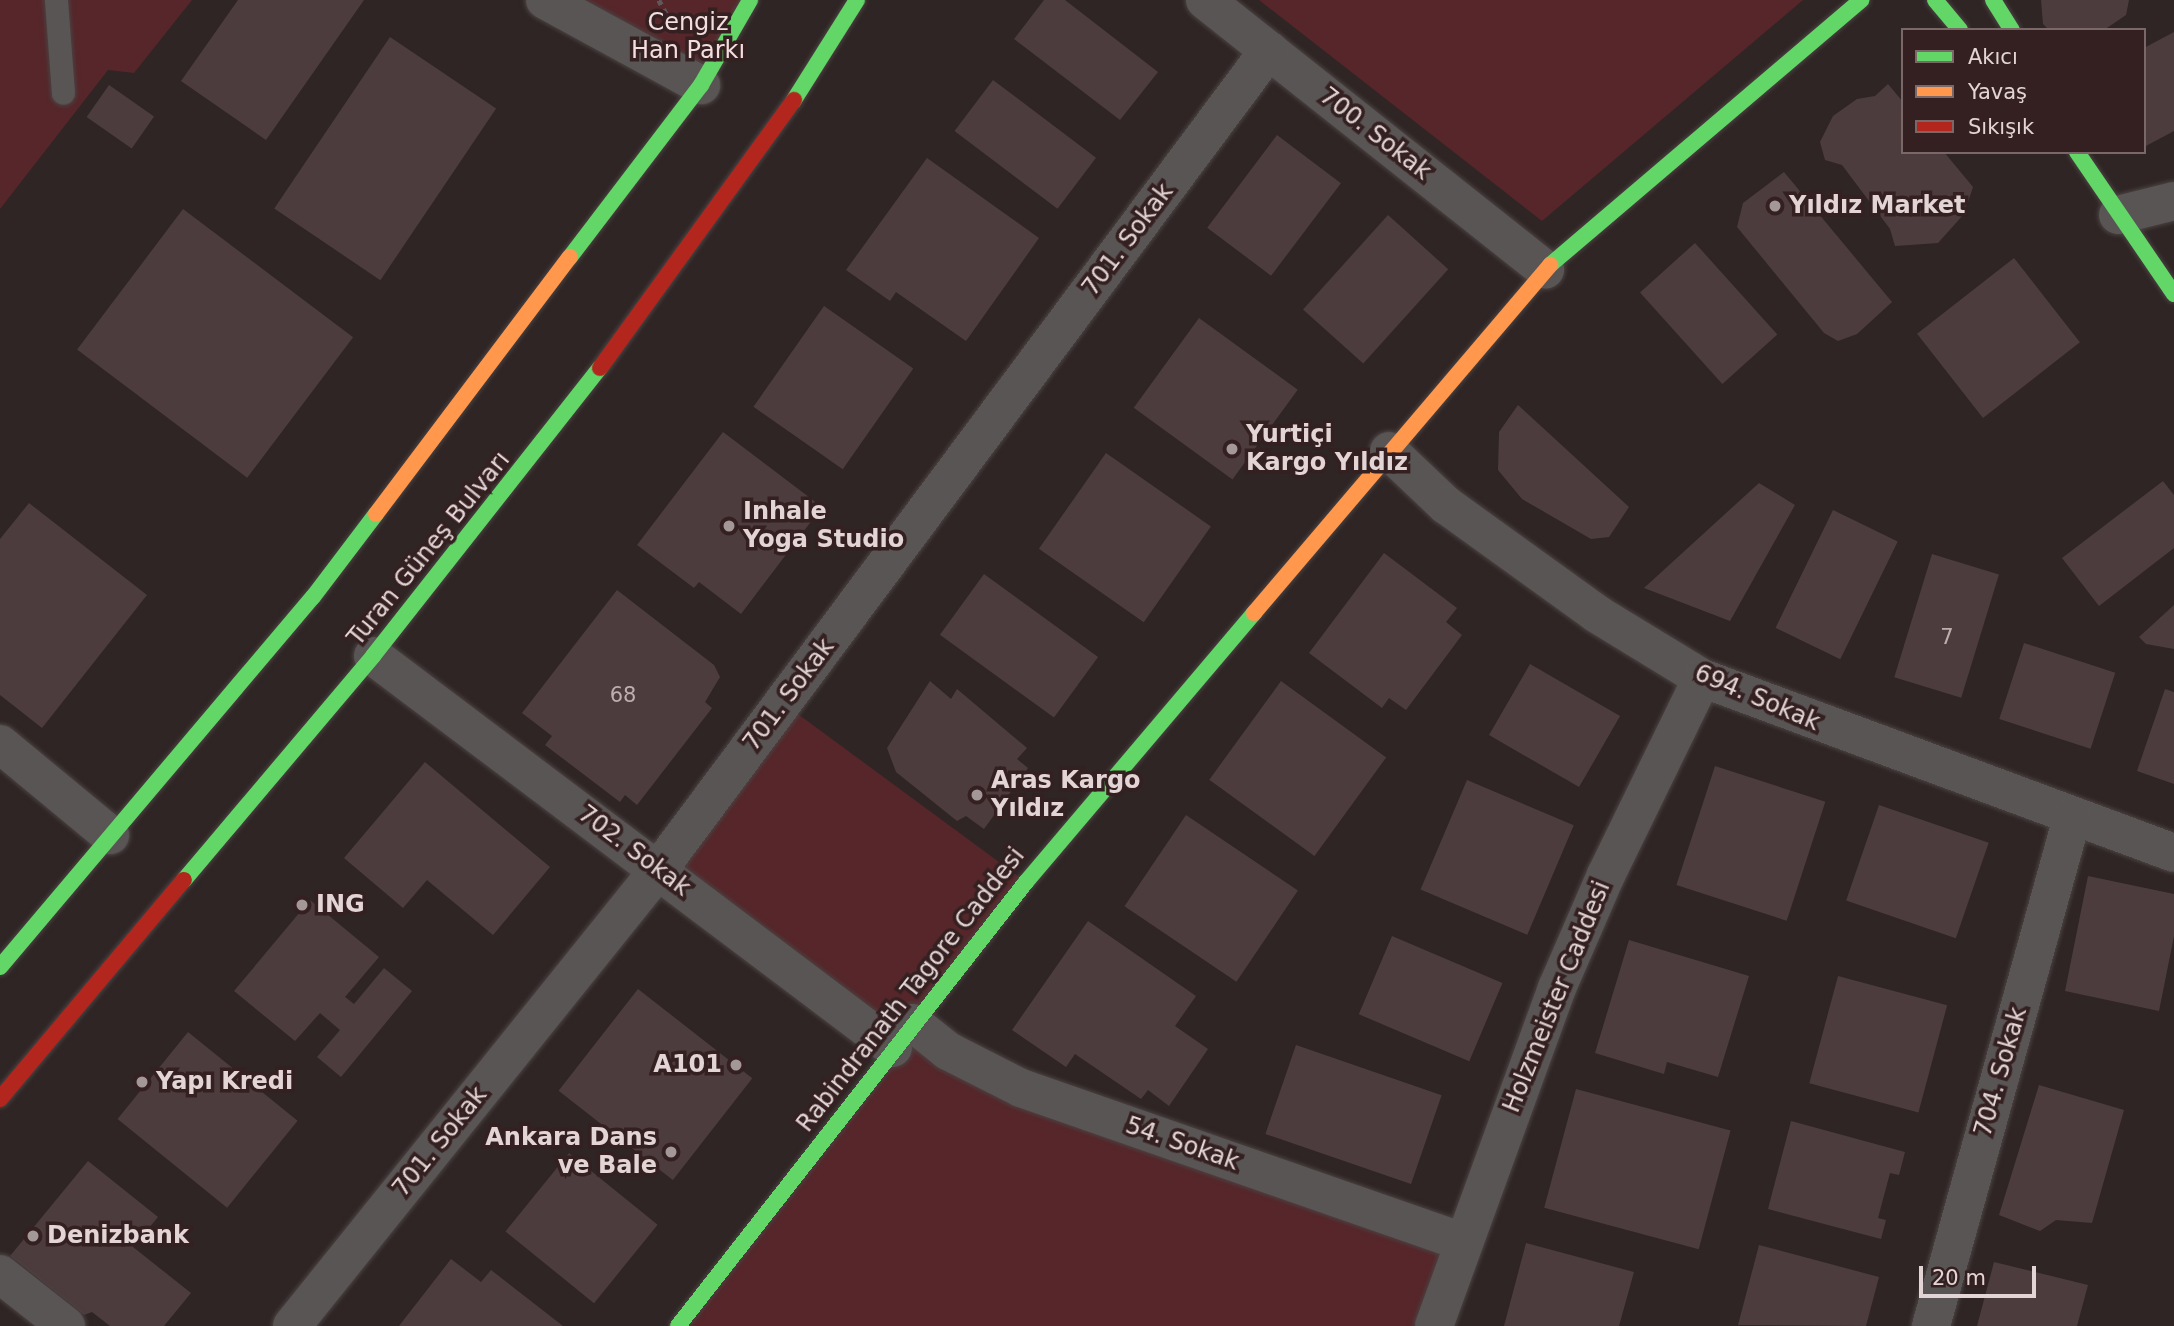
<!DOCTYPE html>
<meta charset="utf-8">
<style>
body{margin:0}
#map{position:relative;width:2174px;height:1326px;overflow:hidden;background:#2f2525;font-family:"DejaVu Sans",sans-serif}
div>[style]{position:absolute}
.green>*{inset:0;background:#56262a}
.building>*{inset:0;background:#4d3c3d;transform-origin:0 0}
.path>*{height:4.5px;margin-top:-2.25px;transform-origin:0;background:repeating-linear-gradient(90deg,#5e5959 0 5px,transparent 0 10px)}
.roads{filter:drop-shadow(0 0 2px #4b4242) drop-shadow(0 0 2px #4b4242)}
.lane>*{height:23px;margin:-11.5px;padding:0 11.5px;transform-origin:11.5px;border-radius:11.5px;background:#5a5555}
.street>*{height:38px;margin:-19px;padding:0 19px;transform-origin:19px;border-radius:19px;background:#5a5555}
.fast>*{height:16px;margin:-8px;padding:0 8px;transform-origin:8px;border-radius:8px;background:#63d668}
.slow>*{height:16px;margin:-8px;padding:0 8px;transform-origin:8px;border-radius:8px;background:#ff974d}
.jam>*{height:16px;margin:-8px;padding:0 8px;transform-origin:8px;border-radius:8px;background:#b3261e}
.dots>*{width:19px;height:19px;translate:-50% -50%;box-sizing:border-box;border:4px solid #342021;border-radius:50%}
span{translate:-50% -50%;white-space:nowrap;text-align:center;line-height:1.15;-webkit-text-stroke:7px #342021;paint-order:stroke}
.number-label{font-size:21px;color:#beafaf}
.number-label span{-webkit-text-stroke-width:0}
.park-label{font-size:24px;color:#f4ddde}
.street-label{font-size:24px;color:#e3d5d5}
.poi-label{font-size:24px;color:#e3d5d5;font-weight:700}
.left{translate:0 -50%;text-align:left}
.right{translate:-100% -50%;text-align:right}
.legend{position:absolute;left:1901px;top:28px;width:245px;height:126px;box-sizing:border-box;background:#342021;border:2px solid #7a6869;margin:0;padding:9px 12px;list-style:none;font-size:21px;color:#e3d5d5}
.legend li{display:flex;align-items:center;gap:14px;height:35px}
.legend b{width:35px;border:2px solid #7a6869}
.scale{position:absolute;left:1919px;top:1266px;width:117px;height:32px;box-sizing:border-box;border:4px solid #e3d5d5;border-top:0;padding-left:9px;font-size:21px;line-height:24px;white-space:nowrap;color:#e3d5d5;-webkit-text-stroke:5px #342021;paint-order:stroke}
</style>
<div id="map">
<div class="green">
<i style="clip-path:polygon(0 0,192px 0,134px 73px,108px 70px,0 209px)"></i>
<i style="clip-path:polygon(545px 0,754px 0,701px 85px)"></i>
<i style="clip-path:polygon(1259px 0,1803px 0,1542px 221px)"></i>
<i style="clip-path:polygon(783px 703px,1026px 882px,913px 1022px,948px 1051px,1462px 1242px,1434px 1326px,678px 1326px,892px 1049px,659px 869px)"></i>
</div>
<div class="building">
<i style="clip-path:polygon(238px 0,364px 0,266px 140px,181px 81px)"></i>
<i style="clip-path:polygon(1044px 0,1065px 0,1158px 72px,1120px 120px,1014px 39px)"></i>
<i style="clip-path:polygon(2041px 0,2129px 0,2126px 15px,2104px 30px,2049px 30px,2043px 24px)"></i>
<i style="clip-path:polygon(2174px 32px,2174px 131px,2144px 147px,2144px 48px)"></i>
<i style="left:390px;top:37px;width:128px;height:207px;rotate:34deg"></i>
<i style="left:993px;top:80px;width:129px;height:64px;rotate:37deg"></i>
<i style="clip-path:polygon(1888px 84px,1903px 102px,1903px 152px,1944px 152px,1973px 187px,1964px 214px,1938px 243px,1895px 246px,1890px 229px,1842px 165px,1825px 160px,1820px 142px,1833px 116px,1857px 99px,1875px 96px)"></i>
<i style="left:109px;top:85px;width:55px;height:39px;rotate:35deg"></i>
<i style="left:1277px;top:135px;width:80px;height:116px;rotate:37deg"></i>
<i style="clip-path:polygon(927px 158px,1039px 238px,966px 341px,896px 292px,890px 301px,846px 270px)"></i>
<i style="clip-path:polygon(1784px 172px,1892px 302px,1857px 334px,1838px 341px,1824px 333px,1737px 227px,1743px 203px)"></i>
<i style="left:183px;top:209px;width:213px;height:176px;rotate:37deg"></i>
<i style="left:1388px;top:215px;width:81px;height:127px;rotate:42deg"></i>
<i style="left:1695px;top:243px;width:123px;height:74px;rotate:48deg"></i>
<i style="left:2014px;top:258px;width:107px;height:123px;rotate:52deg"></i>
<i style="left:824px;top:306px;width:109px;height:123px;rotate:35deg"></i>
<i style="left:1199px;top:318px;width:122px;height:111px;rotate:36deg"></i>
<i style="clip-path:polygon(1518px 405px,1629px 507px,1609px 537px,1591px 539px,1522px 499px,1498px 470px,1499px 432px)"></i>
<i style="clip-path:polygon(723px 432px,822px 507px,741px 614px,699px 582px,694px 588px,637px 545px)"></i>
<i style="left:1106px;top:453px;width:128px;height:117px;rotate:35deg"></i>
<i style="clip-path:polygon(2163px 481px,2174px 495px,2174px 548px,2099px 606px,2062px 558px)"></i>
<i style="clip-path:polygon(1759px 483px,1795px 505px,1730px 621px,1644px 588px)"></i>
<i style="clip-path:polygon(29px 503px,147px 595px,42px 728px,0 695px,0 539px)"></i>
<i style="left:1833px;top:510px;width:72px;height:131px;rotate:26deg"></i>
<i style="clip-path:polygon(1384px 553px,1457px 608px,1446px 622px,1462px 635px,1406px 710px,1389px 698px,1382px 708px,1309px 653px)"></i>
<i style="left:1932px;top:554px;width:70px;height:129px;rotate:17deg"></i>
<i style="left:984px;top:574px;width:141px;height:75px;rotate:36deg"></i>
<i style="clip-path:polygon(617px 590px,714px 665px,720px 677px,705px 702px,712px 708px,637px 805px,625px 795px,620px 802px,545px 745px,552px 736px,522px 713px)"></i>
<i style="clip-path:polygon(2174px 605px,2174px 649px,2146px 644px,2139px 637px)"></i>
<i style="left:2024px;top:643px;width:96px;height:80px;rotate:18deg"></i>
<i style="left:1530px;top:664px;width:104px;height:82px;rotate:30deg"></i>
<i style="clip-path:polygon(930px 681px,951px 699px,957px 689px,1027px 748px,1017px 759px,1028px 768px,984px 829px,966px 816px,957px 821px,896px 772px,887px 748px)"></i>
<i style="left:1281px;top:681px;width:130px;height:122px;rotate:36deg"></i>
<i style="clip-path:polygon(2165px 689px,2174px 692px,2174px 784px,2137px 771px)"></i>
<i style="clip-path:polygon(425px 762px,550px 867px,493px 935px,427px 880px,403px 908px,344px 858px)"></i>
<i style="left:1715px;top:766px;width:116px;height:125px;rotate:18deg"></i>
<i style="left:1467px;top:780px;width:116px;height:119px;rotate:23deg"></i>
<i style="left:1879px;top:805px;width:116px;height:101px;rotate:19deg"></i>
<i style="left:1186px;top:815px;width:135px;height:110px;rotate:34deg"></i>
<i style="clip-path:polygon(2088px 876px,2174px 894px,2174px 936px,2159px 1011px,2065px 991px)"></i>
<i style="clip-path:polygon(310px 900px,379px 957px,345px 997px,354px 1004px,384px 968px,412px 991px,341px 1077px,317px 1057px,340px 1030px,320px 1013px,295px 1041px,234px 991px)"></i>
<i style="clip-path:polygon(1088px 921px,1196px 996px,1175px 1026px,1208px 1049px,1169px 1106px,1148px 1090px,1141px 1099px,1075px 1054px,1066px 1067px,1012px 1030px)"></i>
<i style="left:1392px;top:936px;width:120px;height:85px;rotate:23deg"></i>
<i style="clip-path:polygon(1629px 940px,1749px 976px,1718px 1077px,1667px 1062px,1664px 1074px,1595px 1053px)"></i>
<i style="left:1838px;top:976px;width:113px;height:111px;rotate:15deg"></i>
<i style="left:638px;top:989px;width:145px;height:129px;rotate:38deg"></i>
<i style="left:188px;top:1032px;width:141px;height:112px;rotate:39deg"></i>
<i style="left:1296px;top:1045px;width:154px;height:94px;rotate:19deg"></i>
<i style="clip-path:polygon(2039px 1085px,2124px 1110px,2092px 1223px,2056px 1220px,2040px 1231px,1999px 1215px)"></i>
<i style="left:1576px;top:1089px;width:160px;height:123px;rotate:15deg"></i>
<i style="clip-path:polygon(1791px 1121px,1905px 1152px,1899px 1175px,1890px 1173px,1878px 1218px,1886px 1220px,1881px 1239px,1768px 1209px)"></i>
<i style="left:569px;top:1153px;width:114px;height:101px;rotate:39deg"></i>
<i style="clip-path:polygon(88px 1161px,158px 1217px,133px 1247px,191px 1293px,164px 1326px,110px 1326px,92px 1312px,84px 1315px,10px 1256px)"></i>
<i style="clip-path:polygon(1526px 1243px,1634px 1272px,1619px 1326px,1504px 1326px)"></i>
<i style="clip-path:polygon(1759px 1245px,1879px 1277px,1866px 1326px,1738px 1325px)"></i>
<i style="clip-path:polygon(451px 1259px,481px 1282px,491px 1270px,563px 1326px,399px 1326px)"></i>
<i style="clip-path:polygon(1994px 1262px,2088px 1285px,2077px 1326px,1977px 1326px)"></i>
</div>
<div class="path">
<i style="left:659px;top:0;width:24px;rotate:62deg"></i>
</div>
<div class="roads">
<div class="lane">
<i style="left:56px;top:0;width:93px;rotate:85.7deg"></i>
</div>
<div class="street">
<i style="left:545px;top:0;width:178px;rotate:28.6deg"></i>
<i style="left:1205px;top:0;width:434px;rotate:38.4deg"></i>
<i style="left:2118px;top:215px;width:58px;rotate:-14deg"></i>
<i style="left:1389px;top:451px;width:79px;rotate:43.5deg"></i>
<i style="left:1446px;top:505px;width:186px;rotate:35.8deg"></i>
<i style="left:1597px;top:614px;width:123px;rotate:31.4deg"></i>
<i style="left:1702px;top:678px;width:503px;rotate:20.34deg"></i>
<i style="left:373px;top:656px;width:651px;rotate:37.01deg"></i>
<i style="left:0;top:744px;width:143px;rotate:39.6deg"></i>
<i style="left:913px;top:1023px;width:45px;rotate:38.7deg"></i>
<i style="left:948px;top:1051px;width:82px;rotate:26.9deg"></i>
<i style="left:1021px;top:1088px;width:467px;rotate:19.2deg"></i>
<i style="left:0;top:1274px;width:84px;rotate:38.2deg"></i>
<i style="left:292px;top:1326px;width:586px;rotate:-51.23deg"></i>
<i style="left:659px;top:869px;width:1021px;rotate:-53.32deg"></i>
<i style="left:1434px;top:1326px;width:360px;rotate:-70deg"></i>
<i style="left:1557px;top:988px;width:123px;rotate:-66.6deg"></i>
<i style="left:1606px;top:875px;width:219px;rotate:-64deg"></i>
<i style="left:1931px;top:1326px;width:527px;rotate:-74.49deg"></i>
</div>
<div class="fast">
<i style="left:1935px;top:0;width:39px;rotate:50deg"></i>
<i style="left:1993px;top:0;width:36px;rotate:58deg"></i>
<i style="left:794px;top:100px;width:118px;rotate:-57.8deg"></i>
<i style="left:2077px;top:152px;width:172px;rotate:55.7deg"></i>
<i style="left:570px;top:257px;width:216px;rotate:-52.7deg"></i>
<i style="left:701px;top:85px;width:98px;rotate:-60deg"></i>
<i style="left:1550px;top:265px;width:409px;rotate:-40.4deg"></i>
<i style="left:184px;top:880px;width:293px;rotate:-49.8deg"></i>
<i style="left:373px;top:656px;width:367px;rotate:-51.8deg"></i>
<i style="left:0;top:967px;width:485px;rotate:-49.8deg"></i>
<i style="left:313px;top:597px;width:104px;rotate:-52.8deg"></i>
<i style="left:678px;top:1326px;width:564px;rotate:-51.91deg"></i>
<i style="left:1026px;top:882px;width:353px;rotate:-49.7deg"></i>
</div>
<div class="slow">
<i style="left:376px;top:514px;width:322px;rotate:-53deg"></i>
<i style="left:1254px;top:613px;width:457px;rotate:-49.6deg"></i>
</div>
<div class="jam">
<i style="left:600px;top:368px;width:331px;rotate:-54.1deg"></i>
<i style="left:0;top:1099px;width:286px;rotate:-50deg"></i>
</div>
</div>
<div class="dots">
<i style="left:1775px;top:206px;background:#a49797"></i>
<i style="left:1232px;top:449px;background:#a49797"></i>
<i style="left:729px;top:526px;background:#a49797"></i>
<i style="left:977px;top:795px;background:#a49797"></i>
<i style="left:302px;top:905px;background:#a49797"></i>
<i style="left:736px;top:1065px;background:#a49797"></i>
<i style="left:142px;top:1082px;background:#a49797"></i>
<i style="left:671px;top:1152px;background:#a49797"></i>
<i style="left:33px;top:1236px;background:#a49797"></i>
</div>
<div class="number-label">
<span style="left:1947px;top:637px">7</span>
<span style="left:623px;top:695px">68</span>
</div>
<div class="park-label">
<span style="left:688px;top:37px">Cengiz<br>Han Parkı</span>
</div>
<div class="street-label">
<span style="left:1375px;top:134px;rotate:38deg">700. Sokak</span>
<span style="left:1128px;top:240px;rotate:-53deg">701. Sokak</span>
<span style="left:429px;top:549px;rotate:-51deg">Turan Güneş Bulvarı</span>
<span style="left:789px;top:695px;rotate:-53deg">701. Sokak</span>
<span style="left:1757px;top:698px;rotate:23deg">694. Sokak</span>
<span style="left:634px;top:851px;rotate:37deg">702. Sokak</span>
<span style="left:911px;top:990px;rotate:-52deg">Rabindranath Tagore Caddesi</span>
<span style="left:1557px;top:997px;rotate:-68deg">Holzmeister Caddesi</span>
<span style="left:2001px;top:1072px;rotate:-74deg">704. Sokak</span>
<span style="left:440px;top:1142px;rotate:-51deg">701. Sokak</span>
<span style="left:1182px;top:1144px;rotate:19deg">54. Sokak</span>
</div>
<div class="poi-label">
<span class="left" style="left:1789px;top:206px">Yıldız Market</span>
<span class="left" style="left:1246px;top:449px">Yurtiçi<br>Kargo Yıldız</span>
<span class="left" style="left:743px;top:526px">Inhale<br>Yoga Studio</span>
<span class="left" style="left:991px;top:795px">Aras Kargo<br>Yıldız</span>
<span class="left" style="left:316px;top:905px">ING</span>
<span class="right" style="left:722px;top:1065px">A101</span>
<span class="left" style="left:156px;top:1082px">Yapı Kredi</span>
<span class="right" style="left:657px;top:1152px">Ankara Dans<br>ve Bale</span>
<span class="left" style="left:47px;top:1236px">Denizbank</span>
</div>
<ul class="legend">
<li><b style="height:9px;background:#63d668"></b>Akıcı</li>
<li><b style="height:9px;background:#ff974d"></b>Yavaş</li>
<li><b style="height:9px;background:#b3261e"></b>Sıkışık</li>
</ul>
<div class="scale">20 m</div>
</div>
